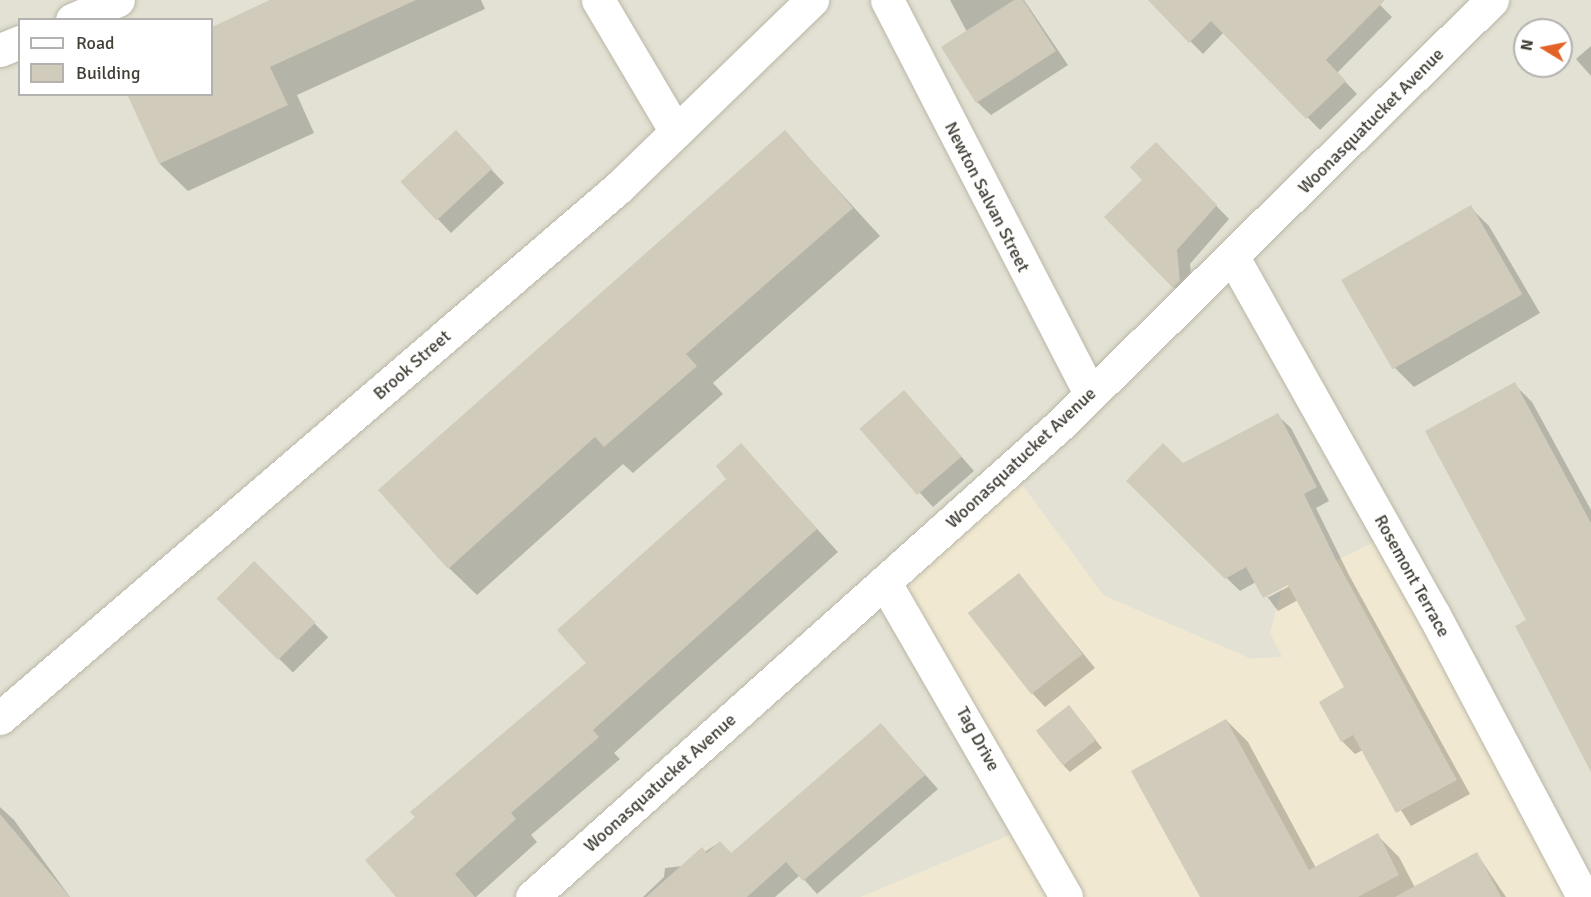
<!DOCTYPE html>
<style>
body{margin:0}
#map{position:relative;width:1591px;height:897px;overflow:hidden;background:#f0eee4;font-family:Signika,sans-serif}
div>[style]{position:absolute}
.residential>*{inset:0;background:#e3e1d3}
.commercial>*{inset:0;background:#f0e8d0}
.shadow>*{inset:0;background:#0003;transform-origin:0 0}
.building>*{inset:0;background:#d0cbbb;transform-origin:0 0}
.roads{filter:drop-shadow(0 0 2px #bab7a8) drop-shadow(0 0 2px #bab7a8)}
.minor>*{height:33px;margin:-16.5px;padding:0 16.5px;transform-origin:16.5px;border-radius:16.5px;background:#fff}
span{translate:-50% -50%;white-space:nowrap;text-align:center;line-height:1.15;-webkit-text-stroke:6px #fff;paint-order:stroke}
.street-label{font-size:18px;color:#413e35}
.legend{position:absolute;left:18px;top:18px;width:195px;height:78px;box-sizing:border-box;background:#fff;border:2px solid #b3b2ae;margin:0;padding:8px 10px;list-style:none;font-size:18px;color:#413e35}
.legend li{display:flex;align-items:center;gap:12px;height:30px}
.legend b{width:30px;border:2px solid #b3b2ae}
.north{position:absolute;left:1513px;top:18px;width:60px;height:60px;box-sizing:border-box;background:#fff;border:2px solid #b3b2ae;border-radius:50%;rotate:280deg;font-size:16px;font-weight:700;line-height:24px;text-align:center;color:#413e35}
.north::after{content:'';display:block;margin:auto;width:21px;height:27px;background:#e36228;clip-path:polygon(50% 0,100% 100%,50% 72%,0 100%)}
</style>
<div id="map">
<div class="residential">
<i style="clip-path:polygon(evenodd,0 0,1591px 0,1591px 884px,1283px 657px,1251px 659px,1104px 596px,1022px 485px,1020px 831px,861px 897px,0 897px,0 0,20px 20px,212px 20px,212px 94px,20px 94px,20px 20px,0 0,1525px 30px,1561px 30px,1561px 66px,1525px 66px,1525px 30px)"></i>
</div>
<div class="commercial">
<i style="clip-path:polygon(1011px 483px,1022px 485px,1104px 596px,1251px 659px,1282px 657px,1270px 633px,1283px 585px,1398px 531px,1591px 897px,861px 897px,1020px 831px,895px 587px)"></i>
</div>
<div class="shadow">
<i style="clip-path:polygon(271px 0,481px 0,485px 9px,297px 95px,314px 133px,188px 191px,160px 164px,129px 94px,212px 94px,212px 28px)"></i>
<i style="clip-path:polygon(950px 0,1024px 0,1068px 65px,991px 115px,977px 102px,967px 32px)"></i>
<i style="clip-path:polygon(1167px 0,1375px 0,1392px 17px,1337px 73px,1357px 94px,1320px 130px,1224px 32px,1203px 54px,1158px 9px)"></i>
<i style="clip-path:polygon(1591px 46px,1591px 76px,1576px 59px)"></i>
<i style="clip-path:polygon(785px 132px,880px 236px,713px 383px,723px 394px,633px 473px,623px 464px,477px 595px,449px 568px)"></i>
<i style="clip-path:polygon(1156px 144px,1229px 219px,1190px 264px,1193px 294px,1187px 300px,1106px 217px,1144px 180px)"></i>
<i style="clip-path:polygon(469px 146px,504px 183px,451px 233px,403px 182px)"></i>
<i style="clip-path:polygon(1470px 207px,1489px 226px,1540px 313px,1414px 387px,1395px 368px)"></i>
<i style="clip-path:polygon(1514px 384px,1532px 402px,1591px 510px,1591px 763px,1528px 621px)"></i>
<i style="clip-path:polygon(917px 406px,974px 471px,933px 507px,862px 430px)"></i>
<i style="clip-path:polygon(evenodd,1277px 415px,1291px 428px,1329px 501px,1316px 508px,1349px 575px,1470px 794px,1411px 826px,1363px 750px,1355px 754px,1342px 741px,1347px 688px,1298px 600px,1278px 611px,1256px 582px,1240px 591px,1128px 481px,1183px 465px,1277px 415px,1294px 580px,1295px 583px,1267px 598px,1267px 595px,1294px 580px)"></i>
<i style="clip-path:polygon(741px 445px,838px 552px,614px 753px,620px 759px,531px 835px,537px 842px,476px 897px,397px 897px,588px 663px,729px 479px)"></i>
<i style="left:254px;top:563px;width:105px;height:50px;rotate:45deg"></i>
<i style="clip-path:polygon(1019px 575px,1095px 668px,1045px 707px,1032px 693px)"></i>
<i style="clip-path:polygon(1069px 707px,1102px 748px,1070px 772px,1064px 766px)"></i>
<i style="clip-path:polygon(1226px 720px,1248px 742px,1316px 868px,1377px 835px,1399px 857px,1420px 897px,1202px 897px)"></i>
<i style="clip-path:polygon(881px 725px,938px 789px,817px 894px,800px 875px,775px 897px,643px 897px,664px 877px,665px 868px,683px 866px,720px 842px,732px 854px)"></i>
<i style="clip-path:polygon(0 807px,14px 820px,70px 897px,0 897px)"></i>
<i style="clip-path:polygon(1477px 854px,1506px 897px,1442px 897px)"></i>
</div>
<div class="building">
<i style="clip-path:polygon(270px 0,416px 0,270px 67px,288px 105px,159px 164px,127px 94px,212px 94px,212px 27px)"></i>
<i style="clip-path:polygon(1014px 0,1023px 0,1056px 51px,976px 103px,941px 47px)"></i>
<i style="clip-path:polygon(1148px 0,1385px 0,1326px 60px,1346px 81px,1306px 119px,1211px 21px,1189px 43px)"></i>
<i style="left:456px;top:130px;width:53px;height:76px;rotate:47deg"></i>
<i style="clip-path:polygon(785px 130px,853px 208px,686px 354px,697px 366px,604px 447px,595px 437px,448px 569px,378px 490px)"></i>
<i style="clip-path:polygon(1156px 142px,1217px 205px,1177px 250px,1180px 281px,1173px 288px,1104px 217px,1142px 180px,1130px 167px)"></i>
<i style="left:1471px;top:205px;width:103px;height:150px;rotate:60deg"></i>
<i style="clip-path:polygon(1515px 382px,1591px 523px,1591px 772px,1515px 626px,1526px 620px,1425px 431px)"></i>
<i style="left:904px;top:390px;width:88px;height:59px;rotate:49deg"></i>
<i style="clip-path:polygon(1278px 413px,1317px 487px,1304px 494px,1336px 560px,1457px 780px,1396px 813px,1353px 735px,1341px 742px,1319px 702px,1344px 687px,1288px 585px,1263px 598px,1246px 567px,1225px 579px,1126px 481px,1163px 443px,1183px 463px)"></i>
<i style="clip-path:polygon(741px 443px,817px 529px,593px 730px,599px 737px,511px 813px,516px 819px,455px 874px,475px 897px,396px 897px,365px 860px,415px 817px,410px 812px,586px 663px,557px 630px,726px 479px,716px 466px)"></i>
<i style="left:254px;top:561px;width:87px;height:53px;rotate:45deg"></i>
<i style="left:1019px;top:573px;width:103px;height:65px;rotate:52deg"></i>
<i style="left:1069px;top:705px;width:44px;height:42px;rotate:52deg"></i>
<i style="clip-path:polygon(1226px 719px,1309px 870px,1378px 833px,1399px 875px,1358px 897px,1200px 897px,1131px 771px)"></i>
<i style="clip-path:polygon(881px 723px,925px 775px,803px 881px,786px 862px,747px 897px,646px 897px,702px 847px,707px 853px,720px 841px,731px 853px)"></i>
<i style="clip-path:polygon(0 814px,70px 897px,0 897px)"></i>
<i style="clip-path:polygon(1477px 852px,1501px 897px,1395px 897px)"></i>
</div>
<div class="roads">
<div class="minor">
<i style="left:598px;top:0;width:153px;rotate:59.4deg"></i>
<i style="left:887px;top:0;width:442px;rotate:62.7deg"></i>
<i style="left:72px;top:20px;width:50px;rotate:-23.5deg"></i>
<i style="left:0;top:50px;width:22px;rotate:-22deg"></i>
<i style="left:1234px;top:259px;width:408px;rotate:60.7deg"></i>
<i style="left:1434px;top:615px;width:319px;rotate:62.1deg"></i>
<i style="left:885px;top:583px;width:362px;rotate:60deg"></i>
<i style="left:0;top:718px;width:816px;rotate:-40.62deg"></i>
<i style="left:619px;top:187px;width:269px;rotate:-44.1deg"></i>
<i style="left:532px;top:897px;width:711px;rotate:-41.81deg"></i>
<i style="left:1062px;top:423px;width:603px;rotate:-44.53deg"></i>
</div>
</div>
<div class="street-label">
<span style="left:1371px;top:121px;rotate:-45deg">Woonasquatucket Avenue</span>
<span style="left:987px;top:197px;rotate:63deg">Newton Salvan Street</span>
<span style="left:412px;top:365px;rotate:-41deg">Brook Street</span>
<span style="left:1021px;top:458px;rotate:-43deg">Woonasquatucket Avenue</span>
<span style="left:1412px;top:576px;rotate:61deg">Rosemont Terrace</span>
<span style="left:978px;top:739px;rotate:61deg">Tag Drive</span>
<span style="left:660px;top:783px;rotate:-42deg">Woonasquatucket Avenue</span>
</div>
<ul class="legend">
<li><b style="height:8px;background:#fff"></b>Road</li>
<li><b style="height:16px;background:#d0cbbb"></b>Building</li>
</ul>
<div class="north">N</div>
</div>
